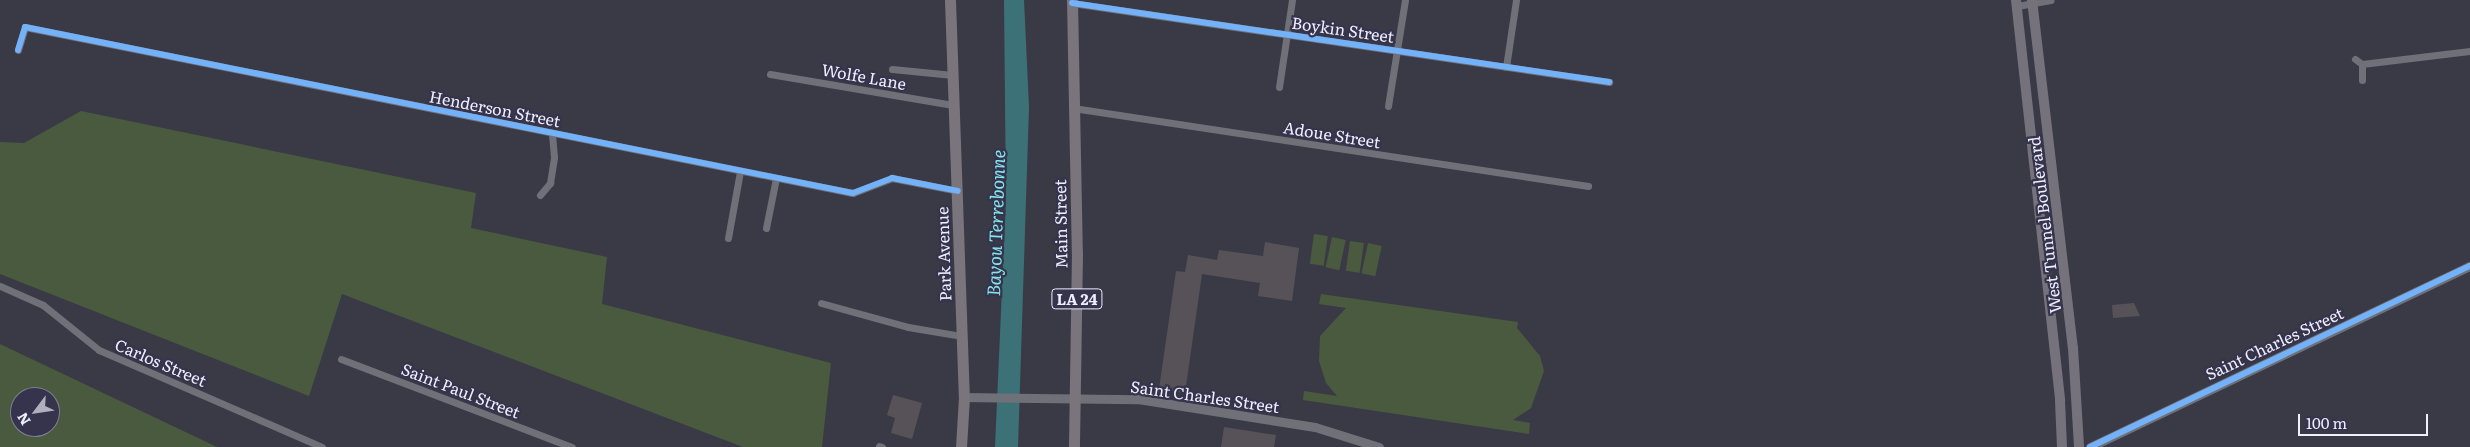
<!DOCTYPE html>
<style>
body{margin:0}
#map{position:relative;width:2470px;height:447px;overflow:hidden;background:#3a3a46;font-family:Literata,serif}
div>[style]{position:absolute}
.green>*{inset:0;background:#4a5a3e;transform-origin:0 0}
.water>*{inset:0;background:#3c7277}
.building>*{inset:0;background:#575258}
.minor>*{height:7px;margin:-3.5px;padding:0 3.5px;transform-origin:3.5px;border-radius:3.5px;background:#707079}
.tertiary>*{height:9px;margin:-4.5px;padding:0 4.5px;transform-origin:4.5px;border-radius:4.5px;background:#707079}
.secondary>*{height:10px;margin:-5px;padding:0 5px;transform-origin:5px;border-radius:5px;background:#76727c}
.primary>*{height:11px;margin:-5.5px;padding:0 5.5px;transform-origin:5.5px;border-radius:5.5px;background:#7a747d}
.cycleway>*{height:6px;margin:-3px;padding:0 3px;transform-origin:3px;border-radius:3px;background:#73b2f8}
span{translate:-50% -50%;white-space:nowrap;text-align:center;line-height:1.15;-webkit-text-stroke:4.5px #35344c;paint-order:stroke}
.shield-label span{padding:1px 4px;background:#35344c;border:1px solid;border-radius:4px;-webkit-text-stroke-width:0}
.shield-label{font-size:15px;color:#eeeefe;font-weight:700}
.street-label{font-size:16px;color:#eeeefe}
.water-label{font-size:18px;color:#84e5ed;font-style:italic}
.north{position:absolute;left:10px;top:387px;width:50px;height:50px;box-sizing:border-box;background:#35344c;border:1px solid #7f7e93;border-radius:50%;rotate:239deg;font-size:14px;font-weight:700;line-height:20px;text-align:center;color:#eeeefe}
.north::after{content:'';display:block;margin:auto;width:18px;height:22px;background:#afafbe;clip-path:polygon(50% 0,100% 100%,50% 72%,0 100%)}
.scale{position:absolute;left:2298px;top:414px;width:130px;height:22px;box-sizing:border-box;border:2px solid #eeeefe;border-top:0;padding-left:6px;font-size:15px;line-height:18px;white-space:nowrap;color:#eeeefe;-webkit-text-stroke:4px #35344c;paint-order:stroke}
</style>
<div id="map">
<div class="green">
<i style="clip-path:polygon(81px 111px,476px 193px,471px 228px,607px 257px,602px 304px,831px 363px,822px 447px,743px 447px,342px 294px,309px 396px,0 274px,0 142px,24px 143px)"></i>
<i style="left:1314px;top:234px;width:14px;height:30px;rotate:8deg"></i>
<i style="left:1332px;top:237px;width:14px;height:31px;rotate:12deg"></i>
<i style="left:1350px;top:241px;width:14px;height:30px;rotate:8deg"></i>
<i style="left:1368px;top:243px;width:14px;height:31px;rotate:12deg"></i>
<i style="clip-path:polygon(1321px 294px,1518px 322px,1517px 328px,1540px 356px,1544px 371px,1531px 408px,1513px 420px,1530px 423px,1529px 434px,1303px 400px,1304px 391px,1337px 396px,1326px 383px,1319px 361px,1320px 336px,1346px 308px,1319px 304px)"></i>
<i style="clip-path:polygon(evenodd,0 344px,217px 447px,0 447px,0 344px,20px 397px,50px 397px,50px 427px,20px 427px,20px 397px)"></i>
</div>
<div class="water">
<i style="clip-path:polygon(1004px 0,1024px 0,1029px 107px,1018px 447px,995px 447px,1006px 199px)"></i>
</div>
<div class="building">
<i style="clip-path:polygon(1265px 242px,1299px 248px,1292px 301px,1258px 296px,1260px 283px,1202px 274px,1185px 393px,1159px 389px,1176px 271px,1185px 272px,1188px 255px,1217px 260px,1219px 250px,1263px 256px)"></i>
<i style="clip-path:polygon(2134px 303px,2140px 316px,2113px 318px,2112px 305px)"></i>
<i style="clip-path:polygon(893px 395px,922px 403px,912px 439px,891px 433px,895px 418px,887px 415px)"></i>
<i style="clip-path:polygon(1224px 427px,1276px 435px,1274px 447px,1221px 447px)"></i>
</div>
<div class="minor">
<i style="left:1072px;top:3px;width:543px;rotate:8.37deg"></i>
<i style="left:2017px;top:6px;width:34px;rotate:-10deg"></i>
<i style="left:18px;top:50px;width:24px;rotate:-73deg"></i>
<i style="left:25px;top:27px;width:844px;rotate:11.34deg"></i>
<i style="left:853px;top:193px;width:42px;rotate:-21deg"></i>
<i style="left:892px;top:178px;width:67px;rotate:11.1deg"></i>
<i style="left:2355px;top:59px;width:9px;rotate:36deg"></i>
<i style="left:2362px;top:64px;width:16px;rotate:90deg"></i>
<i style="left:2362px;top:64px;width:109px;rotate:-6.9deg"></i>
<i style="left:1506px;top:67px;width:68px;rotate:-81.5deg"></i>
<i style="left:892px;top:69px;width:61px;rotate:5.6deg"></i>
<i style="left:770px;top:74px;width:187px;rotate:9.6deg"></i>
<i style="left:1279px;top:87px;width:88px;rotate:-81.5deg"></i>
<i style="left:1388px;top:106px;width:107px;rotate:-80.9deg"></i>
<i style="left:1073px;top:108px;width:521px;rotate:8.61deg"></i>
<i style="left:540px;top:195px;width:16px;rotate:-50deg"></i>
<i style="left:550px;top:183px;width:26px;rotate:-81deg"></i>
<i style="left:554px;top:157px;width:24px;rotate:-95deg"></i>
<i style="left:766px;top:228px;width:51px;rotate:-78.7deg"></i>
<i style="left:728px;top:238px;width:68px;rotate:-79.8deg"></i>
<i style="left:0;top:286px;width:47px;rotate:23.8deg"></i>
<i style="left:43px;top:305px;width:72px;rotate:38.8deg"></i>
<i style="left:99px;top:350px;width:243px;rotate:23.5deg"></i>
<i style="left:821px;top:303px;width:90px;rotate:15.4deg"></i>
<i style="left:908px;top:327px;width:55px;rotate:9.5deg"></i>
<i style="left:341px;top:359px;width:247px;rotate:20.9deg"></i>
<i style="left:879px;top:446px;width:3px;rotate:18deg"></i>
</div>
<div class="tertiary">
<i style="left:964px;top:397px;width:174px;rotate:0.7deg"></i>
<i style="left:1138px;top:399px;width:179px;rotate:9deg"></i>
<i style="left:1315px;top:427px;width:67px;rotate:17.4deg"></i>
<i style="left:2090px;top:447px;width:421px;rotate:-25.5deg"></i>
</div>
<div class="secondary">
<i style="left:2016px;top:0;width:403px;rotate:83.7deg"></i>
<i style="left:2060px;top:401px;width:46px;rotate:87.5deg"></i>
<i style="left:2032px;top:0;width:350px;rotate:83.3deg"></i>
<i style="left:2073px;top:348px;width:99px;rotate:86.5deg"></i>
</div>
<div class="primary">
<i style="left:950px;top:0;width:397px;rotate:88deg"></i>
<i style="left:964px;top:397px;width:50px;rotate:93.4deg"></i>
<i style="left:1072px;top:0;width:253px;rotate:88.9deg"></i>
<i style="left:1077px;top:253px;width:194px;rotate:90.9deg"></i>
</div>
<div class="cycleway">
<i style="left:1072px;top:3px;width:543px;rotate:8.37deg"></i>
<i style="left:18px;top:50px;width:24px;rotate:-73deg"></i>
<i style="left:25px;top:27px;width:844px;rotate:11.34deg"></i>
<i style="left:853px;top:193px;width:42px;rotate:-21deg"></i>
<i style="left:892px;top:178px;width:67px;rotate:11.1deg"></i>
<i style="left:2090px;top:447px;width:421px;rotate:-25.5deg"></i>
</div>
<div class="shield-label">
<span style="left:1077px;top:299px">LA 24</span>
</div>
<div class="street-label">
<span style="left:1343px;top:29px;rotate:8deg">Boykin Street</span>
<span style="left:864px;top:76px;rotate:10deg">Wolfe Lane</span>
<span style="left:495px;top:108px;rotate:11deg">Henderson Street</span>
<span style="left:1332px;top:134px;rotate:9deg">Adoue Street</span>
<span style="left:1060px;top:224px;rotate:-91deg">Main Street</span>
<span style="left:2044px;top:225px;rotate:-97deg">West Tunnel Boulevard</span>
<span style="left:943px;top:254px;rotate:-92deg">Park Avenue</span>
<span style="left:2274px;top:343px;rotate:-25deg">Saint Charles Street</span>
<span style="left:161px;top:362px;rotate:23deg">Carlos Street</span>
<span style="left:461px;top:390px;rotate:21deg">Saint Paul Street</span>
<span style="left:1205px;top:396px;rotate:8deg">Saint Charles Street</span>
</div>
<div class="water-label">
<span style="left:996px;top:223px;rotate:-88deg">Bayou Terrebonne</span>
</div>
<div class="north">N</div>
<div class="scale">100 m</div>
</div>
